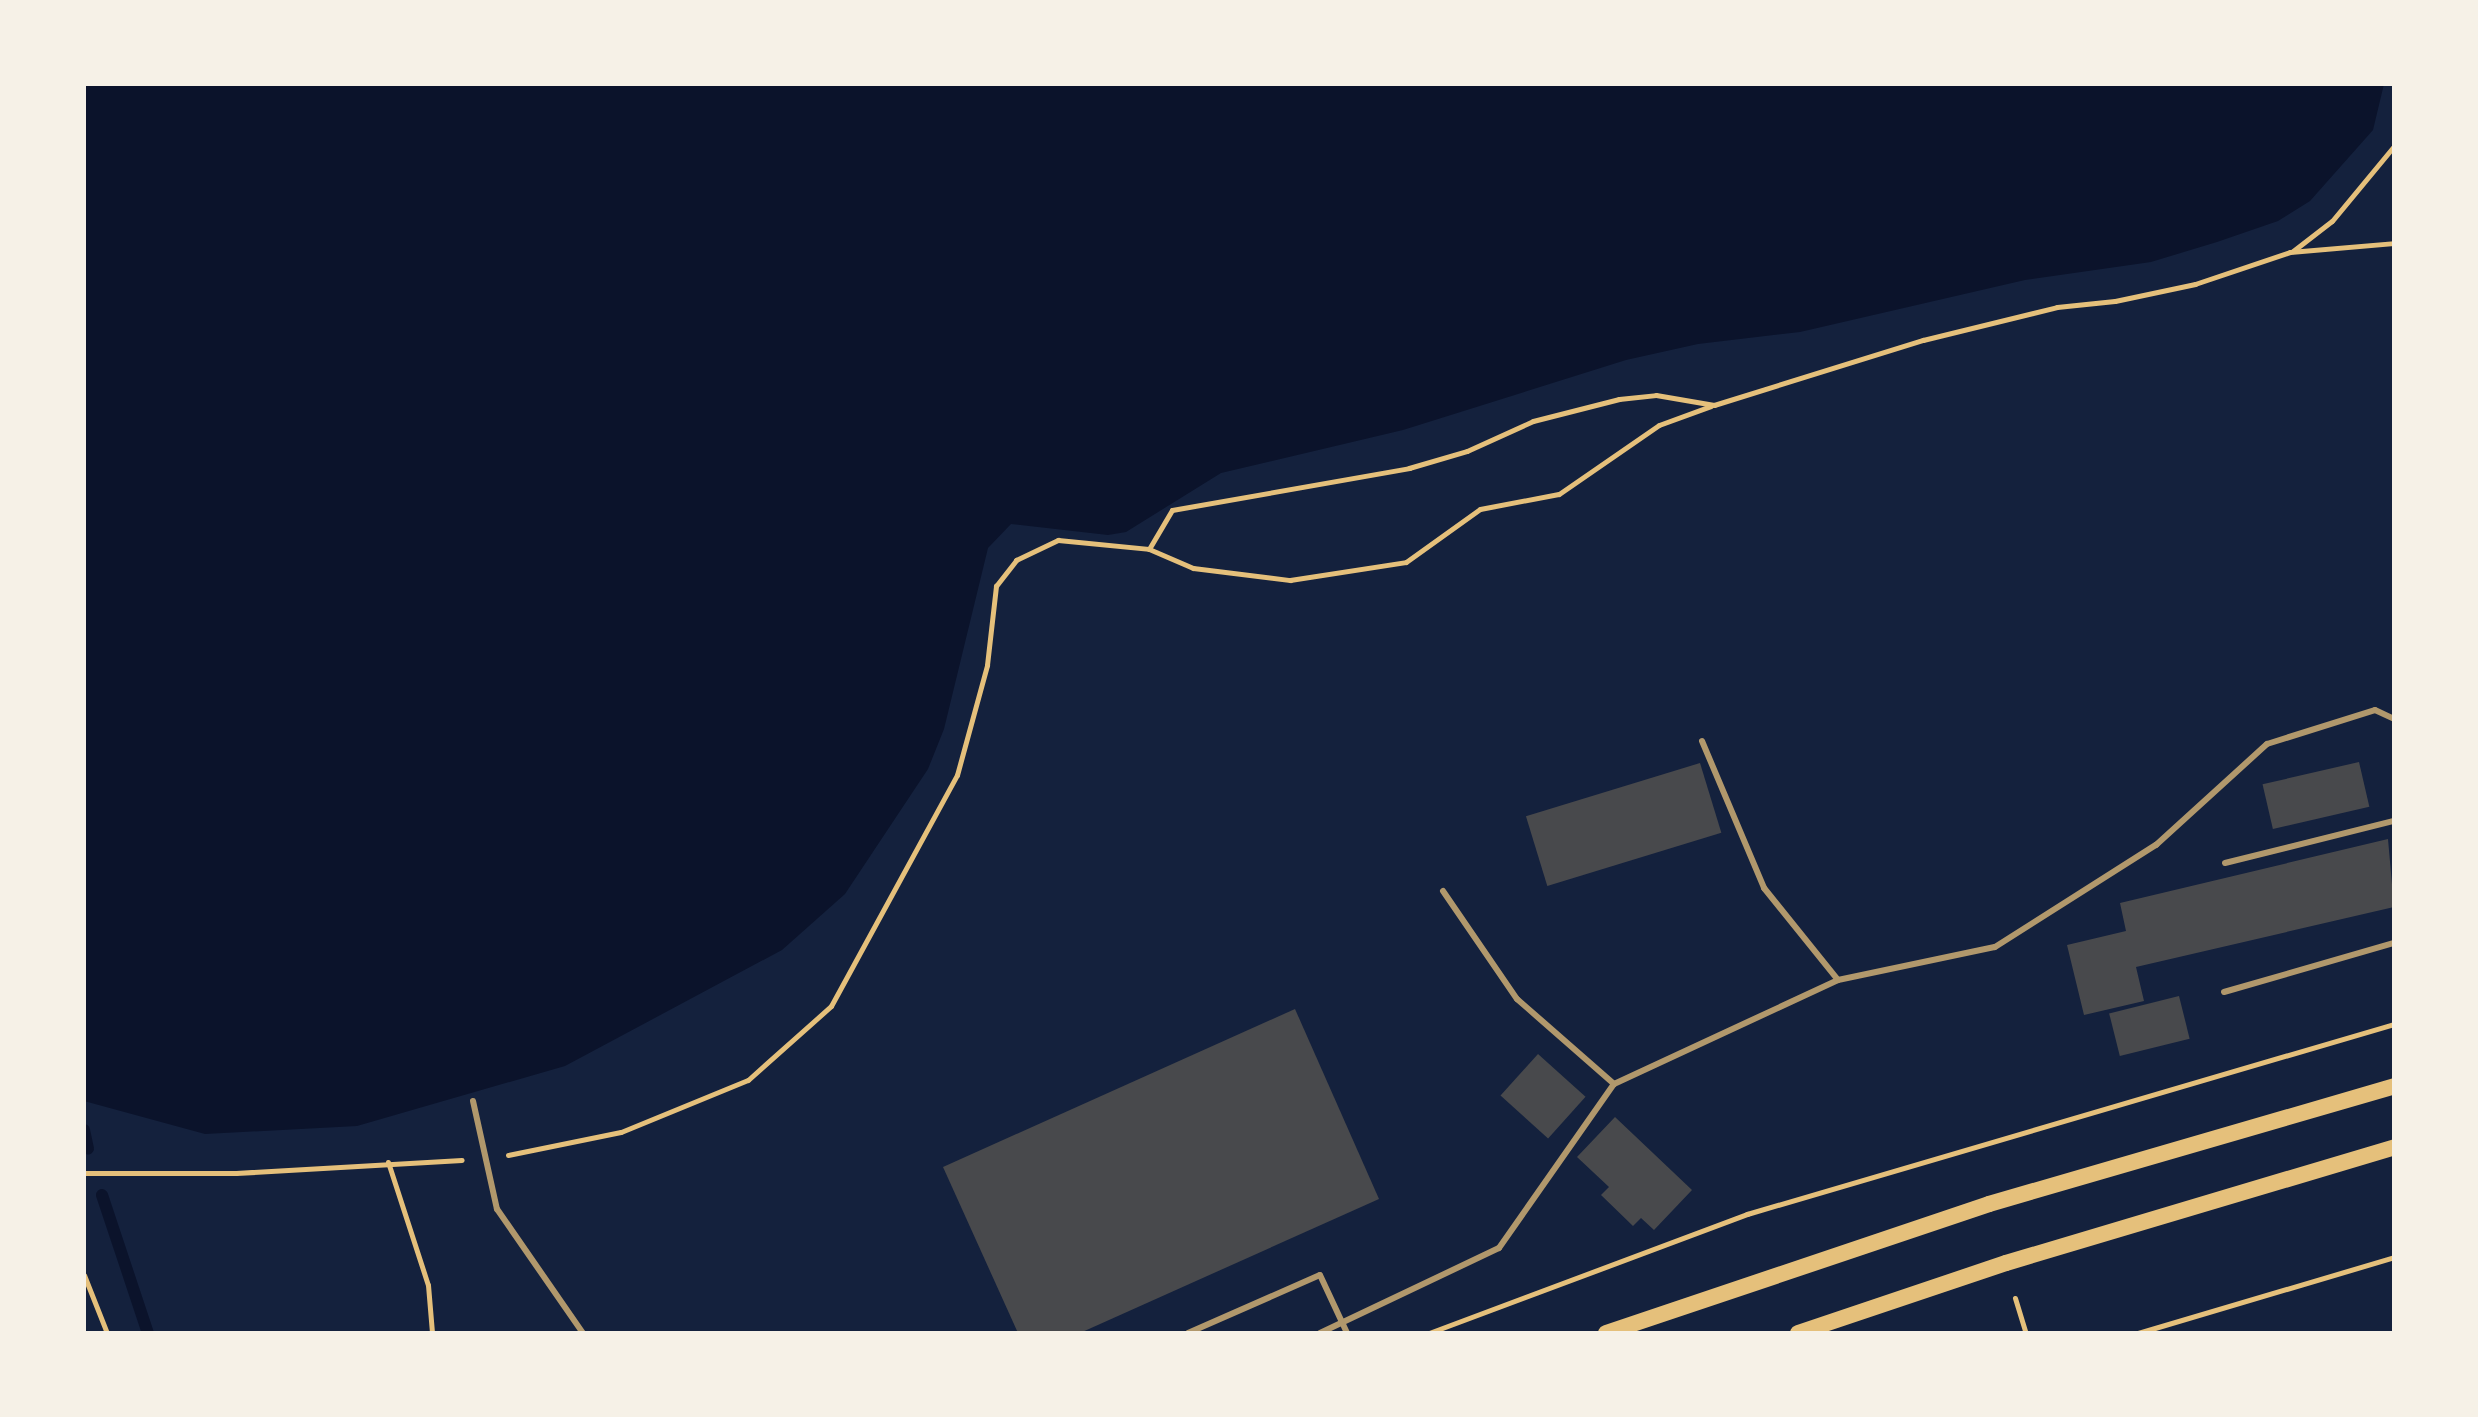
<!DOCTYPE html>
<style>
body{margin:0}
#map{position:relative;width:2478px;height:1417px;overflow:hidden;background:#14213d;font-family:Merriweather,serif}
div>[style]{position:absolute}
.water>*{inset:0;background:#0b132b}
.stream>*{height:12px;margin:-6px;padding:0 6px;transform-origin:6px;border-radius:6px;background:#0b132b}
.building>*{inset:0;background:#48494c;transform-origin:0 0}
.path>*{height:5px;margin:-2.5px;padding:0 2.5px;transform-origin:2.5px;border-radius:2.5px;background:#e5c07b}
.service>*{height:6px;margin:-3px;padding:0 3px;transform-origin:3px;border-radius:3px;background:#b1986c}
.secondary>*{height:16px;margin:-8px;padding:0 8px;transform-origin:8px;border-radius:8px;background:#e5c07b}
span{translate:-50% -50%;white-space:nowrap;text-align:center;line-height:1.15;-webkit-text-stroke:7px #f6f1e7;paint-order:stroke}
.frame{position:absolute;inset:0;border:86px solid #f6f1e7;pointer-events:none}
</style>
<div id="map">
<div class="water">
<i style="clip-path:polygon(84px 84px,2384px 84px,2373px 130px,2310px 201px,2278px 221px,2217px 242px,2151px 262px,2025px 280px,1800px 332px,1698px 344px,1626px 360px,1403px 430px,1221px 473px,1126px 532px,1108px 535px,1011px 524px,988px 548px,944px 729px,928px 769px,845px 894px,782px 950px,565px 1066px,357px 1126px,205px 1134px,84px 1101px)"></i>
</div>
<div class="stream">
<i style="left:84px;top:1130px;width:19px;rotate:78deg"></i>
<i style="left:102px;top:1195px;width:145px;rotate:71.6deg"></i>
</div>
<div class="building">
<i style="left:2359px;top:762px;width:46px;height:99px;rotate:77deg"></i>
<i style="left:1700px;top:763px;width:73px;height:182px;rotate:73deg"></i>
<i style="clip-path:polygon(2388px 839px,2394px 907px,2136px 967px,2144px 1001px,2084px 1015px,2067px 945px,2126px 931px,2120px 903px)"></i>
<i style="left:2179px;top:996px;width:44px;height:72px;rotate:76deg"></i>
<i style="clip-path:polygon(1295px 1009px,1379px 1199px,1080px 1333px,1018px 1333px,943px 1167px)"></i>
<i style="left:1538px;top:1054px;width:64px;height:56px;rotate:42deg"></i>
<i style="clip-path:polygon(1615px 1117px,1692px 1190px,1654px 1230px,1641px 1218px,1633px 1226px,1601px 1195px,1609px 1187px,1577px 1157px)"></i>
</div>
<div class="path">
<i style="left:2293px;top:251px;width:49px;rotate:-37.6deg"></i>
<i style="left:2332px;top:221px;width:97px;rotate:-50.4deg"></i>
<i style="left:1149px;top:549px;width:48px;rotate:23.4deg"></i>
<i style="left:1193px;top:568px;width:98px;rotate:7.1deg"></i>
<i style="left:1290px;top:580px;width:117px;rotate:-8.8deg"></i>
<i style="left:1406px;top:562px;width:91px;rotate:-35.6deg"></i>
<i style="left:1480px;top:509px;width:80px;rotate:-10.8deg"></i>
<i style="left:1559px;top:494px;width:121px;rotate:-34.6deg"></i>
<i style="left:1659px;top:425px;width:55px;rotate:-20.1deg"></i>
<i style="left:508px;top:1155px;width:115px;rotate:-11.5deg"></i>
<i style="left:621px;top:1132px;width:137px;rotate:-22.3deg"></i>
<i style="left:748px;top:1080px;width:111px;rotate:-41.7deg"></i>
<i style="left:831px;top:1006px;width:263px;rotate:-61.4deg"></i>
<i style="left:957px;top:775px;width:114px;rotate:-74.7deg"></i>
<i style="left:987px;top:665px;width:80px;rotate:-83.5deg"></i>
<i style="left:996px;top:586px;width:33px;rotate:-52deg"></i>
<i style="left:1016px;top:560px;width:47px;rotate:-25.5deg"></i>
<i style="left:1058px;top:540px;width:91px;rotate:5.6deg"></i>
<i style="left:1149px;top:549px;width:45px;rotate:-59.5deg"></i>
<i style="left:1172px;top:510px;width:241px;rotate:-10deg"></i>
<i style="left:1409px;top:468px;width:60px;rotate:-16.3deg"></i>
<i style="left:1467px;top:451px;width:72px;rotate:-24.4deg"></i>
<i style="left:1533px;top:421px;width:89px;rotate:-14.3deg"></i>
<i style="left:1619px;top:399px;width:37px;rotate:-6deg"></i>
<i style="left:1656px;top:395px;width:59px;rotate:9.8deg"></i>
<i style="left:1714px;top:405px;width:219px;rotate:-17.3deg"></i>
<i style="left:1923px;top:340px;width:138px;rotate:-13.8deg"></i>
<i style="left:2057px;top:307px;width:58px;rotate:-5.9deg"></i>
<i style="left:2115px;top:301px;width:82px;rotate:-12deg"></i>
<i style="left:2195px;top:284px;width:100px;rotate:-18.6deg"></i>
<i style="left:2290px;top:252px;width:104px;rotate:-4.9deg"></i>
<i style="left:388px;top:1162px;width:129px;rotate:72deg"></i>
<i style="left:428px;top:1285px;width:48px;rotate:85.2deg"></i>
<i style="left:84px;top:1173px;width:152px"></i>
<i style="left:236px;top:1173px;width:226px;rotate:-3.3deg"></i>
<i style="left:84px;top:1275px;width:62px;rotate:68.4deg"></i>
<i style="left:2015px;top:1298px;width:37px;rotate:73deg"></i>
<i style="left:1429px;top:1333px;width:340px;rotate:-20.5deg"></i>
<i style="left:1747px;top:1214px;width:674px;rotate:-16.37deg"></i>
<i style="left:2138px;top:1333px;width:267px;rotate:-16.5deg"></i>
</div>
<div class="service">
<i style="left:1702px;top:741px;width:160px;rotate:67.1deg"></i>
<i style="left:1764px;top:888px;width:118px;rotate:51.2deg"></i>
<i style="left:2225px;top:863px;width:174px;rotate:-14deg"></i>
<i style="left:1443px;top:891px;width:131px;rotate:55.6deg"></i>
<i style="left:1517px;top:999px;width:129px;rotate:41.2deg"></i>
<i style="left:1614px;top:1084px;width:247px;rotate:-24.9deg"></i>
<i style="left:1838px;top:980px;width:160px;rotate:-11.9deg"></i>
<i style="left:1995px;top:947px;width:191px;rotate:-32.4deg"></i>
<i style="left:2156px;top:845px;width:150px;rotate:-42.3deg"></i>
<i style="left:2267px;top:744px;width:113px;rotate:-17.5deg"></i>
<i style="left:2375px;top:710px;width:21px;rotate:25deg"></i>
<i style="left:2224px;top:992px;width:177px;rotate:-16.1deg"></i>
<i style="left:473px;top:1101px;width:111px;rotate:77.5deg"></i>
<i style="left:497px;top:1209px;width:151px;rotate:55.3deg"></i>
<i style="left:1188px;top:1333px;width:144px;rotate:-23.7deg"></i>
<i style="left:1320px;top:1275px;width:64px;rotate:65deg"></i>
<i style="left:1320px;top:1333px;width:198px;rotate:-25.4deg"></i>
<i style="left:1499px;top:1248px;width:200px;rotate:-55deg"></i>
</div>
<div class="secondary">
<i style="left:1606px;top:1333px;width:404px;rotate:-18.6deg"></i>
<i style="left:1989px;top:1204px;width:422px;rotate:-16.2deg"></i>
<i style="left:1798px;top:1333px;width:219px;rotate:-18.6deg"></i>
<i style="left:2006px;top:1263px;width:405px;rotate:-16.6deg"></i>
</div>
<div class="frame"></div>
</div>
